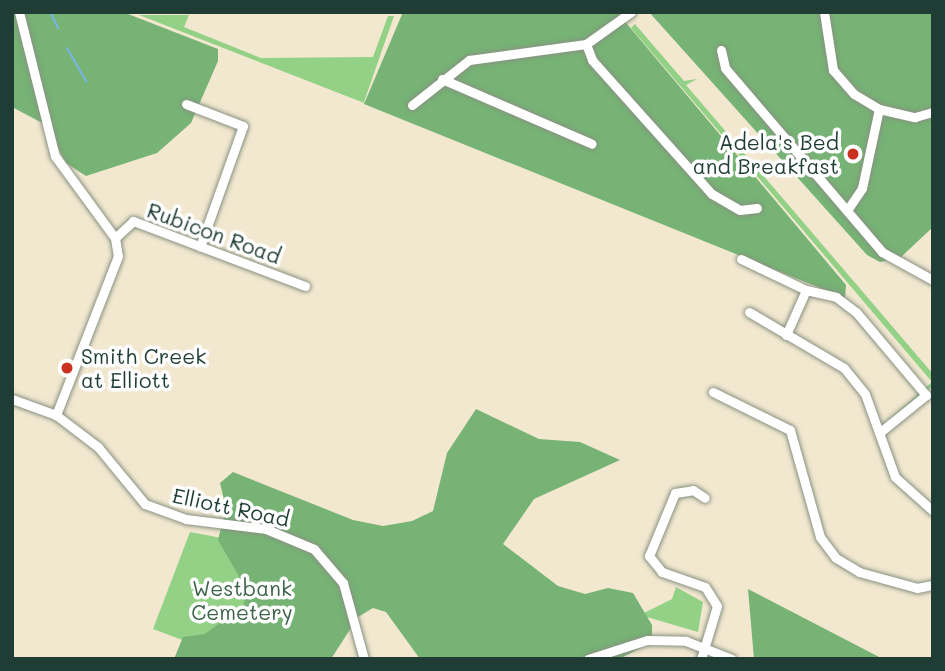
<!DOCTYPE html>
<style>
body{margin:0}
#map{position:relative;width:945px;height:671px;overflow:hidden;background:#f2e8d0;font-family:Mali,sans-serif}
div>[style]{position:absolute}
.green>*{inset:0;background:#93d187}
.forest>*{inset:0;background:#76b374}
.stream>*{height:2px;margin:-1px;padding:0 1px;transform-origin:1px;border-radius:1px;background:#77b5ea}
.roads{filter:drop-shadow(0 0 2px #889282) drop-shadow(0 0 2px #889282)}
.minor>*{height:9px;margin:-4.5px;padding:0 4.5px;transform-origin:4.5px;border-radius:4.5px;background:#fff}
.dots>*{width:19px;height:19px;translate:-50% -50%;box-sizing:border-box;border:4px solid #fff;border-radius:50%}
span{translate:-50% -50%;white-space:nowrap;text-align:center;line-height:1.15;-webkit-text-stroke:7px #fff;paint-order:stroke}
.poi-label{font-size:21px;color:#1f3d34}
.right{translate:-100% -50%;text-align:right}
.left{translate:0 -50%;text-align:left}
.street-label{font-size:21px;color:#1f3d34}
.park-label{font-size:21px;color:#3c6249}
.frame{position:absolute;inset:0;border:14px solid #1f3d34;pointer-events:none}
</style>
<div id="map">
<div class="green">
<i style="clip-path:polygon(139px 15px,189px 15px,184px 27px,261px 58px,373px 57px,388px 16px,394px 16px,364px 102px,395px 115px)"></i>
<i style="clip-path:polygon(635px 24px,684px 81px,697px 79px,686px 85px,933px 374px,933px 386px,884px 424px,932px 382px,631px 28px)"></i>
<i style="clip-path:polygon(190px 532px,279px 549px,328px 659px,233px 659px,153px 629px)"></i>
<i style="clip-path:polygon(676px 587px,703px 602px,698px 632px,640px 615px,672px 599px)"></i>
</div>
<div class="forest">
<i style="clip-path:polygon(12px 12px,123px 12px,218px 49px,218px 61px,191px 123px,157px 153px,86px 176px,66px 163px,46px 125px,12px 107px)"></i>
<i style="clip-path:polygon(403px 12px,617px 12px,846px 285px,845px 298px,364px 104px)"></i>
<i style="clip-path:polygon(649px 12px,933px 12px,933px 227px,901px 257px,880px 262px,867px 255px)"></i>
<i style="clip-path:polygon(476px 409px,539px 439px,580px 442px,620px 460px,534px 499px,503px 544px,558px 586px,585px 594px,608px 588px,633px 593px,652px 625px,652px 642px,619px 659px,420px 659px,386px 612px,373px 608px,358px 617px,331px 659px,174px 659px,183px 637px,205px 634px,244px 605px,245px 587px,218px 540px,226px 508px,220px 483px,233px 472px,353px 520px,383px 526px,412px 521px,433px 511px,447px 453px)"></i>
<i style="clip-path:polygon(748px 589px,883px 659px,754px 659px)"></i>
</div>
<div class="stream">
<i style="left:50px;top:12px;width:18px;rotate:63deg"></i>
<i style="left:67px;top:48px;width:39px;rotate:60deg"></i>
</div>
<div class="roads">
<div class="minor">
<i style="left:19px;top:12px;width:148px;rotate:76deg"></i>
<i style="left:55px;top:156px;width:102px;rotate:53.8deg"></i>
<i style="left:115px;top:238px;width:18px;rotate:81deg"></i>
<i style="left:118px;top:256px;width:171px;rotate:111.3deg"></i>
<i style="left:824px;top:12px;width:59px;rotate:81.2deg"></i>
<i style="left:833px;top:70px;width:32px;rotate:49deg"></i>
<i style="left:854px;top:94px;width:29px;rotate:31deg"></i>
<i style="left:879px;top:109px;width:37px;rotate:13deg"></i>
<i style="left:915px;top:117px;width:19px;rotate:-16deg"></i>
<i style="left:586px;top:44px;width:17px;rotate:69deg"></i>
<i style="left:592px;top:60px;width:180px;rotate:48.2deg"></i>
<i style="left:712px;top:194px;width:32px;rotate:30deg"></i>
<i style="left:740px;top:210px;width:17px;rotate:-7deg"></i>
<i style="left:721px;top:50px;width:18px;rotate:77deg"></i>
<i style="left:725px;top:68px;width:242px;rotate:49.5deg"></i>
<i style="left:882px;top:252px;width:58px;rotate:28.8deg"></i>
<i style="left:442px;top:79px;width:163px;rotate:23.4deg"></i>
<i style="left:186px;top:104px;width:61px;rotate:21.1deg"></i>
<i style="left:243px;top:126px;width:128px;rotate:109.6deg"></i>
<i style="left:412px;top:105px;width:73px;rotate:-38.3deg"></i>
<i style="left:469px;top:60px;width:118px;rotate:-7.8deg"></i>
<i style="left:586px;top:44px;width:55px;rotate:-35.4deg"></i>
<i style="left:848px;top:209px;width:25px;rotate:-56deg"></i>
<i style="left:862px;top:188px;width:81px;rotate:-77.9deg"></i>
<i style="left:115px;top:238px;width:25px;rotate:-43deg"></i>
<i style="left:133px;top:221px;width:184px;rotate:20.7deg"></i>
<i style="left:741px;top:259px;width:72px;rotate:25.5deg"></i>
<i style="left:749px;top:312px;width:110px;rotate:30.5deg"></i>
<i style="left:844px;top:368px;width:33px;rotate:51deg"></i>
<i style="left:865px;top:394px;width:88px;rotate:70.1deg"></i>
<i style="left:895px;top:477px;width:51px;rotate:41.8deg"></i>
<i style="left:786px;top:335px;width:49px;rotate:-66deg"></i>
<i style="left:806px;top:290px;width:31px;rotate:13deg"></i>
<i style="left:836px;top:297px;width:25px;rotate:37deg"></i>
<i style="left:856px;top:312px;width:109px;rotate:49.9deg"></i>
<i style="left:926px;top:395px;width:60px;rotate:141deg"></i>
<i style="left:713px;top:392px;width:86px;rotate:26.3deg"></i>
<i style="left:790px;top:430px;width:111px;rotate:74.3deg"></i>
<i style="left:820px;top:537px;width:26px;rotate:53deg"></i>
<i style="left:836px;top:558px;width:27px;rotate:31deg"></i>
<i style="left:859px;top:572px;width:60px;rotate:15.4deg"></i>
<i style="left:917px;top:588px;width:16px;rotate:-11deg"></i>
<i style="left:12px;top:399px;width:47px;rotate:20deg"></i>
<i style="left:56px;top:415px;width:53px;rotate:37.3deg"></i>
<i style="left:98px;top:447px;width:74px;rotate:50.5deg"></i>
<i style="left:145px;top:504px;width:44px;rotate:20.1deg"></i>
<i style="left:186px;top:519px;width:81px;rotate:7.1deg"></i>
<i style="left:266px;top:529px;width:52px;rotate:22.6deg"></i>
<i style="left:314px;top:549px;width:45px;rotate:49.5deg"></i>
<i style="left:343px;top:583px;width:79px;rotate:74.6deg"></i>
<i style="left:588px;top:659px;width:62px;rotate:-17.9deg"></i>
<i style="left:647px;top:640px;width:39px;rotate:1deg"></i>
<i style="left:686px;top:641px;width:49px;rotate:21.4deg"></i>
<i style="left:701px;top:659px;width:55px;rotate:-73.2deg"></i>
<i style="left:717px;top:606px;width:22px;rotate:-122deg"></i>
<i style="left:705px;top:587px;width:46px;rotate:-160.8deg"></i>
<i style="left:662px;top:572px;width:21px;rotate:-129deg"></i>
<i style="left:649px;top:556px;width:68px;rotate:-67.6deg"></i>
<i style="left:675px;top:493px;width:18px;rotate:-9deg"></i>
<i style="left:693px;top:490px;width:14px;rotate:34deg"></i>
</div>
</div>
<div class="dots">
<i style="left:853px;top:154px;background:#c8321e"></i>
<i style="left:67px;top:368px;background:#c8321e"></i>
</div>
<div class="poi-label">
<span class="right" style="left:839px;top:154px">Adela's Bed<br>and Breakfast</span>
<span class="left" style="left:81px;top:368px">Smith Creek<br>at Elliott</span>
</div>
<div class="street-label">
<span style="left:214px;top:233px;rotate:20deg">Rubicon Road</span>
<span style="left:231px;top:507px;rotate:12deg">Elliott Road</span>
</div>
<div class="park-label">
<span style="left:242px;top:600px">Westbank<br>Cemetery</span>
</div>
<div class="frame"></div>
</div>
